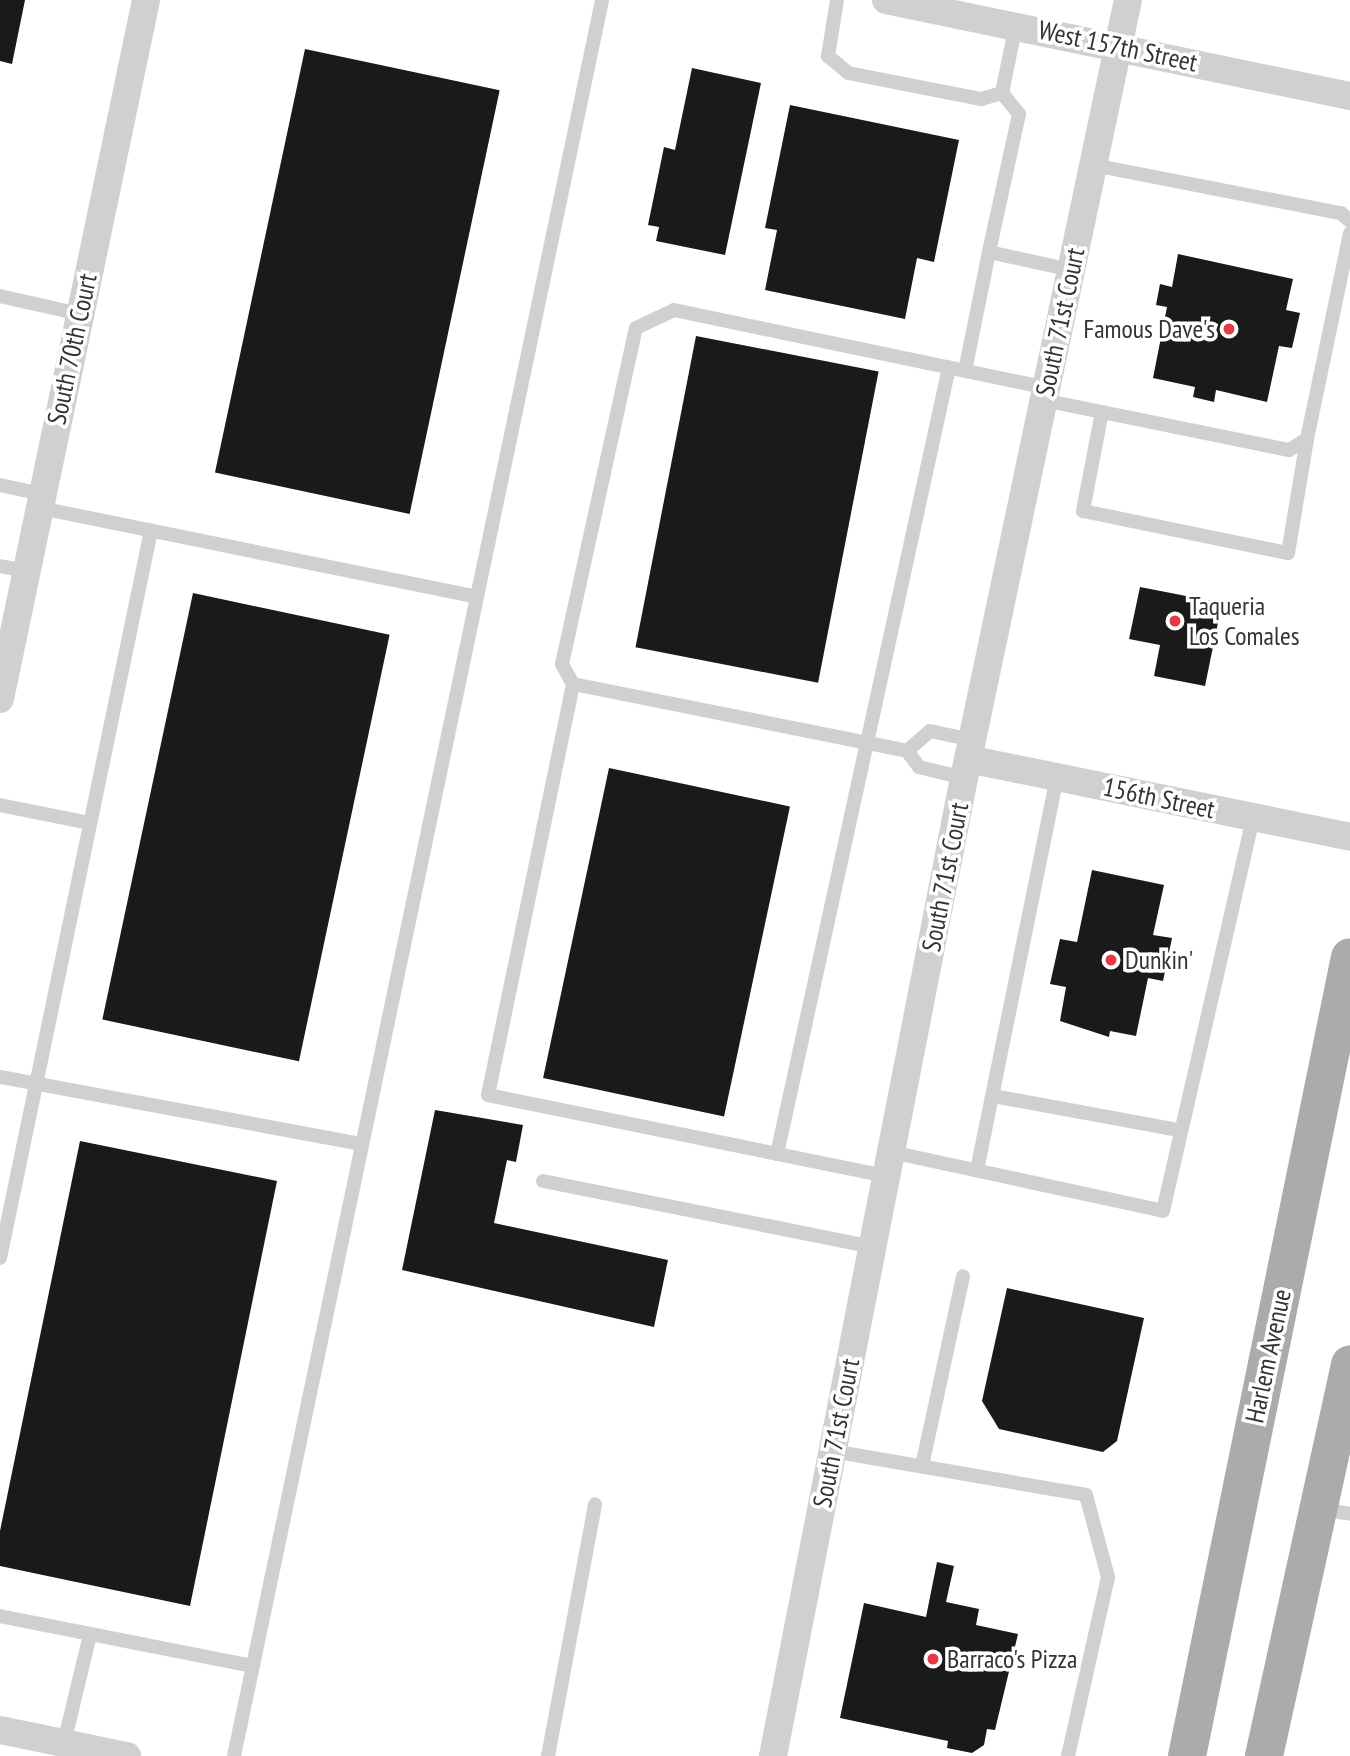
<!DOCTYPE html>
<style>
body{margin:0}
#map{position:relative;width:1350px;height:1756px;overflow:hidden;background:#fff;font-family:"PT Sans Narrow",sans-serif}
div>[style]{position:absolute}
.building>*{inset:0;background:#1a1a1a;transform-origin:0 0}
.service>*{height:14px;margin:-7px;padding:0 7px;transform-origin:7px;border-radius:7px;background:#d0d0d0}
.minor>*{height:28px;margin:-14px;padding:0 14px;transform-origin:14px;border-radius:14px;background:#d0d0d0}
.primary>*{height:38px;margin:-19px;padding:0 19px;transform-origin:19px;border-radius:19px;background:#ababab}
.dots>*{width:19px;height:19px;translate:-50% -50%;box-sizing:border-box;border:4px solid #fff;border-radius:50%}
span{translate:-50% -50%;white-space:nowrap;text-align:center;line-height:1.15;-webkit-text-stroke:7px #fff;paint-order:stroke}
.street-label{font-size:26px;color:#333}
.poi-label{font-size:26px;color:#333}
.right{translate:-100% -50%;text-align:right}
.left{translate:0 -50%;text-align:left}
</style>
<div id="map">
<div class="building">
<i style="clip-path:polygon(0 0,25px 0,12px 64px,0 61px)"></i>
<i style="left:305px;top:49px;width:199px;height:433px;rotate:12deg"></i>
<i style="clip-path:polygon(692px 68px,761px 83px,725px 255px,656px 241px,659px 227px,648px 225px,664px 147px,675px 150px)"></i>
<i style="clip-path:polygon(790px 105px,959px 140px,934px 262px,917px 258px,905px 319px,765px 290px,777px 230px,765px 228px)"></i>
<i style="clip-path:polygon(1178px 254px,1293px 279px,1286px 310px,1300px 313px,1292px 348px,1279px 346px,1267px 402px,1216px 390px,1214px 402px,1193px 397px,1195px 387px,1153px 378px,1167px 307px,1156px 305px,1160px 284px,1172px 287px)"></i>
<i style="left:696px;top:336px;width:186px;height:317px;rotate:11deg"></i>
<i style="clip-path:polygon(1140px 587px,1222px 603px,1205px 686px,1154px 676px,1160px 645px,1129px 639px)"></i>
<i style="left:193px;top:593px;width:201px;height:436px;rotate:12deg"></i>
<i style="left:609px;top:768px;width:185px;height:317px;rotate:12deg"></i>
<i style="clip-path:polygon(1092px 870px,1164px 885px,1153px 935px,1172px 938px,1163px 981px,1148px 978px,1136px 1036px,1110px 1031px,1109px 1037px,1060px 1021px,1066px 987px,1050px 984px,1060px 939px,1077px 942px)"></i>
<i style="clip-path:polygon(435px 1110px,523px 1125px,516px 1162px,507px 1160px,494px 1223px,668px 1260px,654px 1327px,402px 1270px)"></i>
<i style="clip-path:polygon(80px 1141px,277px 1181px,190px 1606px,0 1566px,0 1531px)"></i>
<i style="clip-path:polygon(1007px 1288px,1144px 1318px,1117px 1441px,1103px 1452px,999px 1429px,982px 1401px)"></i>
<i style="clip-path:polygon(937px 1562px,954px 1566px,946px 1602px,979px 1609px,976px 1625px,1018px 1634px,995px 1730px,987px 1729px,984px 1745px,972px 1753px,947px 1748px,948px 1741px,840px 1718px,864px 1603px,926px 1617px)"></i>
</div>
<div class="service">
<i style="left:837px;top:0;width:57px;rotate:99.1deg"></i>
<i style="left:828px;top:56px;width:26px;rotate:40deg"></i>
<i style="left:848px;top:73px;width:136px;rotate:11.1deg"></i>
<i style="left:981px;top:99px;width:22px;rotate:-16deg"></i>
<i style="left:1002px;top:93px;width:70px;rotate:-78.5deg"></i>
<i style="left:1002px;top:93px;width:27px;rotate:51deg"></i>
<i style="left:1019px;top:114px;width:141px;rotate:102.3deg"></i>
<i style="left:989px;top:252px;width:84px;rotate:12.4deg"></i>
<i style="left:1093px;top:165px;width:253px;rotate:11deg"></i>
<i style="left:1341px;top:213px;width:12px;rotate:42deg"></i>
<i style="left:0;top:296px;width:82px;rotate:12.7deg"></i>
<i style="left:965px;top:371px;width:121px;rotate:-78.6deg"></i>
<i style="left:1043px;top:400px;width:251px;rotate:11.5deg"></i>
<i style="left:1289px;top:450px;width:21px;rotate:-31deg"></i>
<i style="left:1307px;top:439px;width:210px;rotate:-78.2deg"></i>
<i style="left:1102px;top:412px;width:101px;rotate:100.9deg"></i>
<i style="left:1083px;top:511px;width:209px;rotate:11.6deg"></i>
<i style="left:1288px;top:553px;width:116px;rotate:-80.5deg"></i>
<i style="left:0;top:485px;width:43px;rotate:12.1deg"></i>
<i style="left:40px;top:508px;width:445px;rotate:11.5deg"></i>
<i style="left:0;top:566px;width:26px;rotate:11deg"></i>
<i style="left:573px;top:684px;width:23px;rotate:-119deg"></i>
<i style="left:562px;top:664px;width:344px;rotate:-77.6deg"></i>
<i style="left:636px;top:328px;width:42px;rotate:-25.3deg"></i>
<i style="left:674px;top:310px;width:380px;rotate:11.8deg"></i>
<i style="left:907px;top:751px;width:30px;rotate:-41deg"></i>
<i style="left:930px;top:731px;width:43px;rotate:12.1deg"></i>
<i style="left:0;top:805px;width:92px;rotate:11.3deg"></i>
<i style="left:0;top:1077px;width:368px;rotate:10.5deg"></i>
<i style="left:993px;top:1096px;width:189px;rotate:10.4deg"></i>
<i style="left:891px;top:1152px;width:278px;rotate:12.2deg"></i>
<i style="left:1163px;top:1211px;width:404px;rotate:-77.1deg"></i>
<i style="left:777px;top:1154px;width:805px;rotate:-77.66deg"></i>
<i style="left:977px;top:1170px;width:401px;rotate:-78.5deg"></i>
<i style="left:886px;top:1176px;width:406px;rotate:-168.5deg"></i>
<i style="left:488px;top:1095px;width:420px;rotate:-78.3deg"></i>
<i style="left:573px;top:684px;width:341px;rotate:11.3deg"></i>
<i style="left:907px;top:751px;width:20px;rotate:53deg"></i>
<i style="left:919px;top:767px;width:46px;rotate:13.7deg"></i>
<i style="left:543px;top:1181px;width:336px;rotate:11.3deg"></i>
<i style="left:0;top:1258px;width:743px;rotate:-78.27deg"></i>
<i style="left:832px;top:1451px;width:258px;rotate:9.8deg"></i>
<i style="left:1086px;top:1495px;width:85px;rotate:75deg"></i>
<i style="left:1108px;top:1577px;width:183px;rotate:102.6deg"></i>
<i style="left:922px;top:1466px;width:194px;rotate:-77.8deg"></i>
<i style="left:1320px;top:1509px;width:30px;rotate:9deg"></i>
<i style="left:0;top:1616px;width:258px;rotate:11.2deg"></i>
<i style="left:64px;top:1743px;width:111px;rotate:-76.5deg"></i>
<i style="left:234px;top:1756px;width:1794px;rotate:-78.16deg"></i>
<i style="left:548px;top:1756px;width:256px;rotate:-79.4deg"></i>
</div>
<div class="minor">
<i style="left:886px;top:0;width:474px;rotate:11.7deg"></i>
<i style="left:0;top:699px;width:714px;rotate:-78.2deg"></i>
<i style="left:968px;top:759px;width:390px;rotate:11.5deg"></i>
<i style="left:0;top:1730px;width:130px;rotate:11.6deg"></i>
<i style="left:773px;top:1756px;width:996px;rotate:-78.95deg"></i>
<i style="left:964px;top:778px;width:795px;rotate:-78.1deg"></i>
</div>
<div class="primary">
<i style="left:1187px;top:1756px;width:815px;rotate:-78.47deg"></i>
<i style="left:1264px;top:1756px;width:401px;rotate:-77.6deg"></i>
</div>
<div class="dots">
<i style="left:1229px;top:329px;background:#e63946"></i>
<i style="left:1175px;top:621px;background:#e63946"></i>
<i style="left:1111px;top:960px;background:#e63946"></i>
<i style="left:933px;top:1659px;background:#e63946"></i>
</div>
<div class="street-label">
<span style="left:1118px;top:46px;rotate:12deg">West 157th Street</span>
<span style="left:1060px;top:322px;rotate:-78deg">South 71st Court</span>
<span style="left:72px;top:349px;rotate:-78deg">South 70th Court</span>
<span style="left:1159px;top:798px;rotate:12deg">156th Street</span>
<span style="left:945px;top:877px;rotate:-79deg">South 71st Court</span>
<span style="left:1268px;top:1356px;rotate:-78deg">Harlem Avenue</span>
<span style="left:836px;top:1433px;rotate:-79deg">South 71st Court</span>
</div>
<div class="poi-label">
<span class="right" style="left:1215px;top:329px">Famous Dave's</span>
<span class="left" style="left:1189px;top:621px">Taqueria<br>Los Comales</span>
<span class="left" style="left:1125px;top:960px">Dunkin'</span>
<span class="left" style="left:947px;top:1659px">Barraco's Pizza</span>
</div>
</div>
